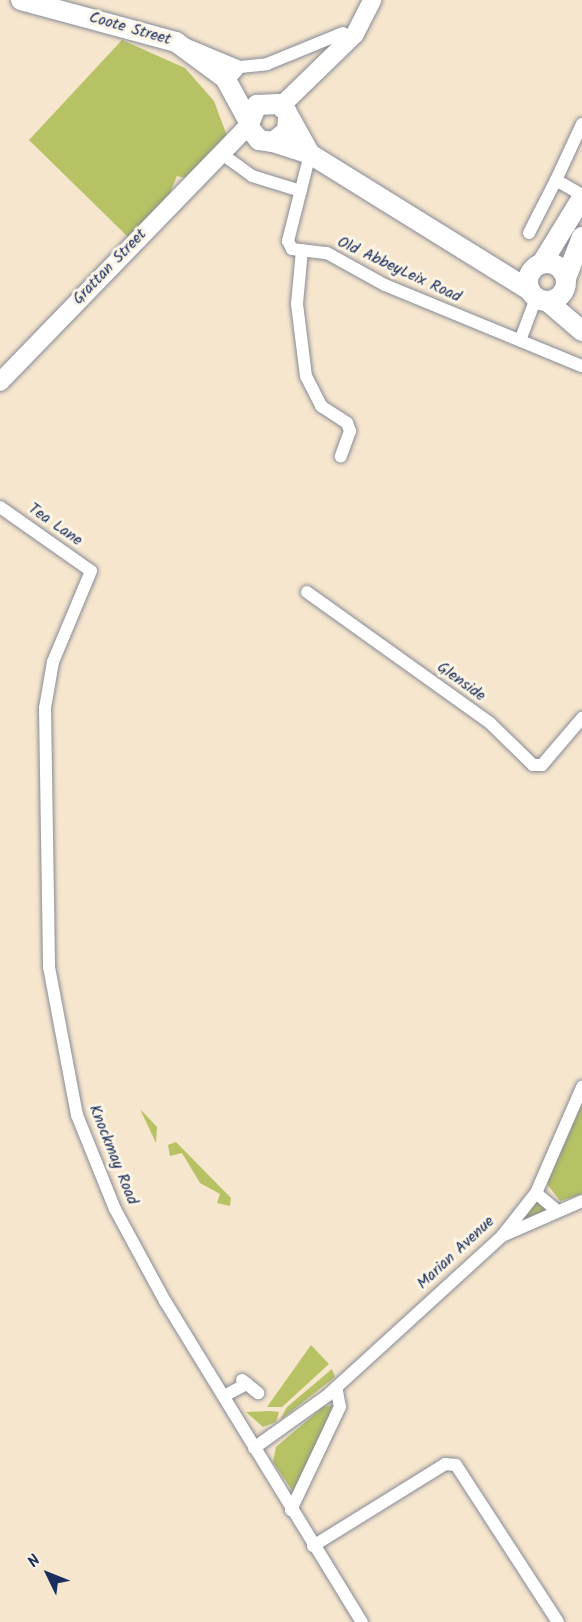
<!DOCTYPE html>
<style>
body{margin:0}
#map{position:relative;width:582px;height:1622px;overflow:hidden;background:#f6e6cd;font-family:Kalam,sans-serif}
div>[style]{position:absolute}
.green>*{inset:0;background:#b6c264}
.roads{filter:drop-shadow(0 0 2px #888a96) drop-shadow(0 0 2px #888a96)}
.street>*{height:12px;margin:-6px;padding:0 6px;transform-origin:6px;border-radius:6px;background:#fff}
.secondary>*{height:18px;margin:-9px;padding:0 9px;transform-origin:9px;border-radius:9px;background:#fff}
.primary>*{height:20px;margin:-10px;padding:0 10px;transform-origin:10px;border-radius:10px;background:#fff}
.primary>.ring{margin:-10px;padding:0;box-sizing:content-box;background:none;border:20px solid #fff;border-radius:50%}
span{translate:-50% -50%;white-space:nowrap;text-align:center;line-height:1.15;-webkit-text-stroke:6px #fcf5e5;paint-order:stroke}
.street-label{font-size:16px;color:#1b2f5e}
.north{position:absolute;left:18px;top:1544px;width:60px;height:60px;-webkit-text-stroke:4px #fcf5e5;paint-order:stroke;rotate:313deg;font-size:16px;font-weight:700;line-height:24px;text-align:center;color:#1b2f5e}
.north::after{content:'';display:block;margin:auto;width:21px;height:27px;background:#1b2f5e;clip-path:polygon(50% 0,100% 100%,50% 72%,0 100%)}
</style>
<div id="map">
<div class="green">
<i style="clip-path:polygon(122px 40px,185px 68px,214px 101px,227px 136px,186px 178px,177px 176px,169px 195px,128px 237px,29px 140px)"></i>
<i style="clip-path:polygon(582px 1104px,582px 1194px,560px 1201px,547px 1184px)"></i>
<i style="clip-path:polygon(140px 1109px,157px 1127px,156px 1143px)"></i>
<i style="clip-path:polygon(176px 1142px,231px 1198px,230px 1206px,217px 1203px,220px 1194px,200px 1183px,182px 1153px,170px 1156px,168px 1145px)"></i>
<i style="clip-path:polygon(537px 1202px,546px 1210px,521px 1222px)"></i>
<i style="clip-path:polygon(311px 1345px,329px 1364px,282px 1407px,267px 1407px)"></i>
<i style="clip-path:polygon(332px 1369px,335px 1377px,280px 1420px,287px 1407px)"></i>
<i style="clip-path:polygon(333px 1405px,296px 1491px,294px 1493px,273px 1462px,276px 1447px,323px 1407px)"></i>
<i style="clip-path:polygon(246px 1412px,270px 1411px,279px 1412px,276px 1422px,263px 1427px)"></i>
</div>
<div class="roads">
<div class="street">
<i style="left:180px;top:42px;width:65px;rotate:22.6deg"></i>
<i style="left:227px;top:82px;width:20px;rotate:-49deg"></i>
<i style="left:240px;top:67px;width:27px;rotate:-6deg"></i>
<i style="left:267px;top:64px;width:82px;rotate:-22.2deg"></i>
<i style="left:582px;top:124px;width:62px;rotate:114.9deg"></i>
<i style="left:556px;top:180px;width:30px;rotate:30deg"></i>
<i style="left:222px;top:154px;width:37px;rotate:36deg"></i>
<i style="left:252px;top:176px;width:51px;rotate:17deg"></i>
<i style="left:310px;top:154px;width:90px;rotate:104.2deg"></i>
<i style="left:288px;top:241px;width:9px;rotate:63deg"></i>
<i style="left:292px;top:249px;width:35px;rotate:7deg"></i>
<i style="left:327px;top:253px;width:66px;rotate:28.9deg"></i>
<i style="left:385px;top:285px;width:213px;rotate:22.4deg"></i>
<i style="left:529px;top:233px;width:59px;rotate:-63deg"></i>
<i style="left:302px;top:250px;width:54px;rotate:95.3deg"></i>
<i style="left:297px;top:304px;width:73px;rotate:82.9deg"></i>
<i style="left:306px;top:376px;width:34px;rotate:63deg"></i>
<i style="left:321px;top:406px;width:31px;rotate:33deg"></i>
<i style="left:347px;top:423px;width:9px;rotate:69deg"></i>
<i style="left:350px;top:431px;width:27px;rotate:110deg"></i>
<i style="left:521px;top:338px;width:43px;rotate:-69.4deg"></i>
<i style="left:0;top:507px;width:111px;rotate:35.1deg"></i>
<i style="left:91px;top:571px;width:99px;rotate:112.7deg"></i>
<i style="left:53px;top:662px;width:47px;rotate:99.9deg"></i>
<i style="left:45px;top:708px;width:259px;rotate:89.1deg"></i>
<i style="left:49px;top:967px;width:151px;rotate:79.3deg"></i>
<i style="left:77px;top:1115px;width:101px;rotate:68deg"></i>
<i style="left:115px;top:1209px;width:105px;rotate:61.5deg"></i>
<i style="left:165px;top:1301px;width:377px;rotate:58.5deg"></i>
<i style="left:307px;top:592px;width:225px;rotate:35.6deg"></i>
<i style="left:490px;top:723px;width:60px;rotate:44.3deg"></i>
<i style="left:533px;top:765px;width:9px"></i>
<i style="left:542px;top:765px;width:62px;rotate:-49.6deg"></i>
<i style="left:536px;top:1193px;width:25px;rotate:40deg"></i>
<i style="left:502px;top:1236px;width:87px;rotate:-23.6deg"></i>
<i style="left:242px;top:1380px;width:21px;rotate:39deg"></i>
<i style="left:224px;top:1396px;width:26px;rotate:-28deg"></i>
<i style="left:254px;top:1448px;width:91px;rotate:-35.6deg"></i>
<i style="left:328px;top:1395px;width:236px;rotate:-42.4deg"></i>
<i style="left:502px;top:1236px;width:55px;rotate:-51.7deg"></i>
<i style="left:536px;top:1193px;width:116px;rotate:-66.5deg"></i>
<i style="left:291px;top:1510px;width:114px;rotate:-64.6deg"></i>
<i style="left:340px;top:1407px;width:20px;rotate:-101deg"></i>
<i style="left:313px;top:1546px;width:155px;rotate:-31.8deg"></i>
<i style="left:445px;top:1464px;width:11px;rotate:5deg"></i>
<i style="left:456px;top:1465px;width:187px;rotate:57deg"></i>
</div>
<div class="secondary">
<i style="left:281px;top:106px;width:103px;rotate:-44.2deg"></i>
<i style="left:355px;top:34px;width:38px;rotate:-63deg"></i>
<i style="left:0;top:382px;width:356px;rotate:-45.9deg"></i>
</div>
<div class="primary">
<i style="left:21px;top:0;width:161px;rotate:15.2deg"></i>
<i style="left:176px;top:42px;width:61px;rotate:36.3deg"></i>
<i style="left:225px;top:78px;width:48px;rotate:61.3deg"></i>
<i style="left:288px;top:118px;width:13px;rotate:94deg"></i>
<i style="left:287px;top:131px;width:18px;rotate:142deg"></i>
<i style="left:273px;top:142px;width:14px;rotate:-172deg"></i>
<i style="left:259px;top:140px;width:18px;rotate:-128deg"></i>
<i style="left:248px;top:126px;width:23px;rotate:-67deg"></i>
<i style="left:257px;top:105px;width:21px;rotate:-3deg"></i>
<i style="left:278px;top:104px;width:11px;rotate:41deg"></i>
<i style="left:286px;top:111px;width:49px;rotate:60.8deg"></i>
<i style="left:273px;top:142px;width:39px;rotate:18deg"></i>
<i style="left:310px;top:154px;width:258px;rotate:31.8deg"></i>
<i class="ring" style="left:528px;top:263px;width:18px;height:18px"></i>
<i style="left:542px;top:263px;width:76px;rotate:-58.4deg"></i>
<i style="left:566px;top:278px;width:44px;rotate:-68.7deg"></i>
<i style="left:547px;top:301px;width:46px;rotate:40.6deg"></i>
</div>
</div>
<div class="street-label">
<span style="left:130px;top:29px;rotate:16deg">Coote Street</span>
<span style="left:110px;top:267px;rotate:-46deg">Grattan Street</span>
<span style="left:399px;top:270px;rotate:25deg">Old AbbeyLeix Road</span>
<span style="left:55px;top:525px;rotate:35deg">Tea Lane</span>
<span style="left:461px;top:682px;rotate:36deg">Glenside</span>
<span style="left:113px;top:1155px;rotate:68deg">Knockmay Road</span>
<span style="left:456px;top:1253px;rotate:-43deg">Marian Avenue</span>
</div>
<div class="north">N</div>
</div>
